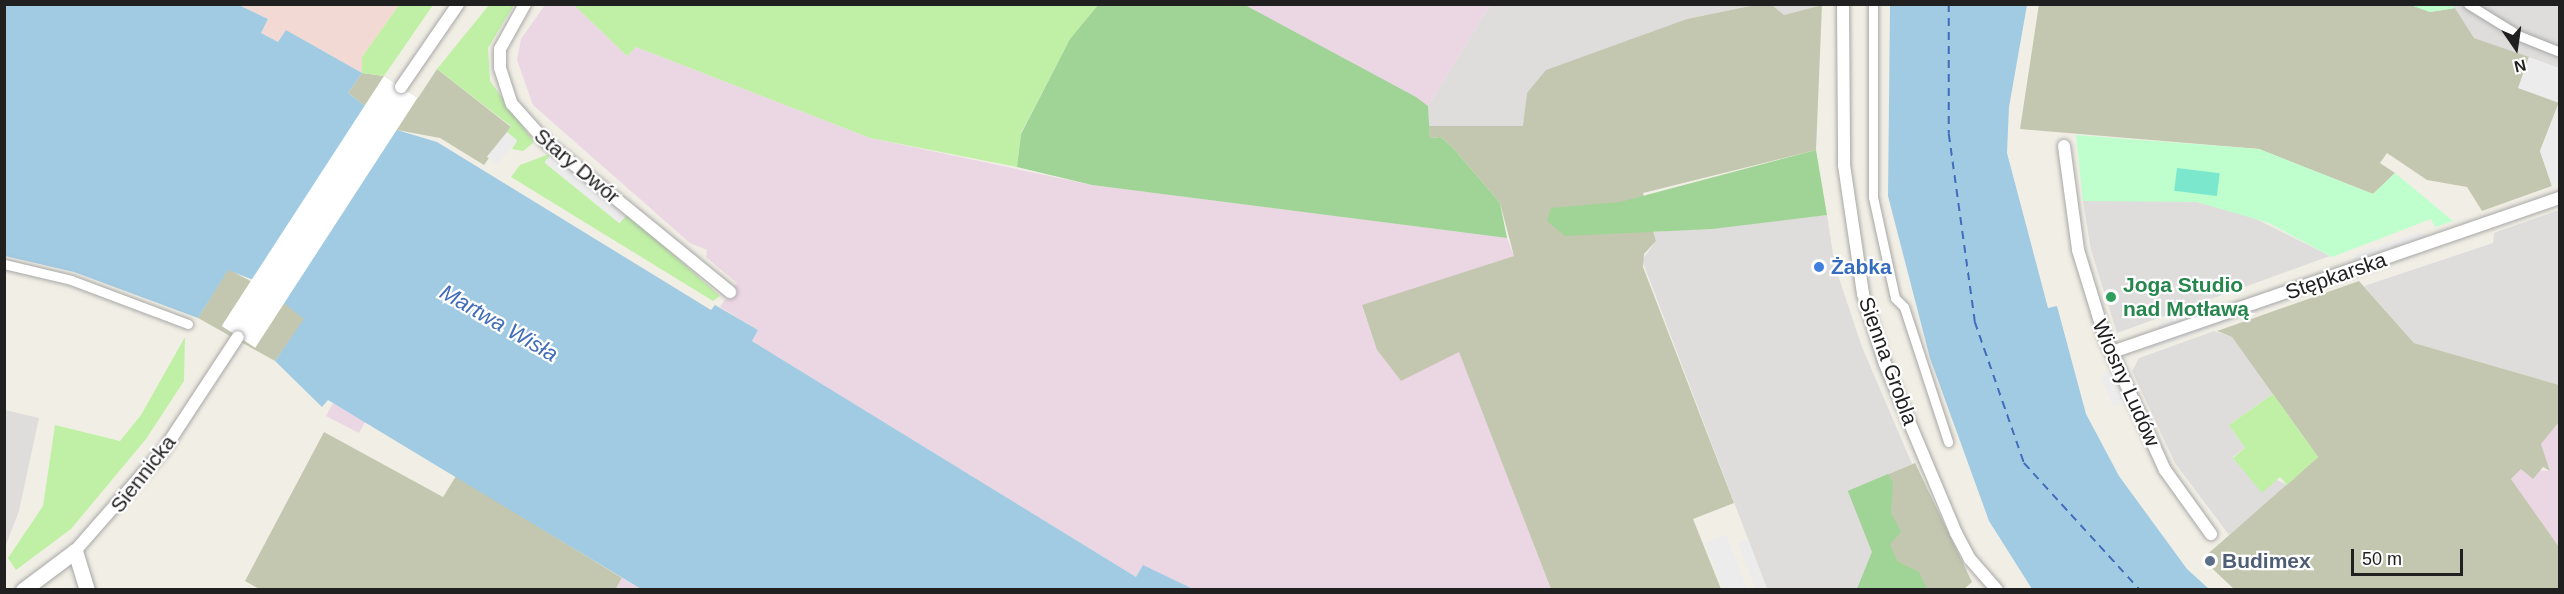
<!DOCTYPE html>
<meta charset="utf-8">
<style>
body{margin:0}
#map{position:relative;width:2564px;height:594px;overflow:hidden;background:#f1efe5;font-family:Helvetica,sans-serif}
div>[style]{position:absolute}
.residential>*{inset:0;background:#dedddc}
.commercial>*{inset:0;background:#f3d9d3}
.industrial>*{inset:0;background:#ebd6e4}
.construction>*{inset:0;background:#c3c7af}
.grass>*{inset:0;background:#c0f0a6}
.forest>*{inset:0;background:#9fd496}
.park>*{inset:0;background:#beffcd}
.pitch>*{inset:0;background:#7be8ce;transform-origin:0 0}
.parking>*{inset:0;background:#ececec;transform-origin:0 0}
.water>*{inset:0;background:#a1cae3}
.pier>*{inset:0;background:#fff;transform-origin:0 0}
.ferry>*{height:1.5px;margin-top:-0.75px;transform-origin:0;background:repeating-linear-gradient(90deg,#416cba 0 8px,transparent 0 14px)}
.roads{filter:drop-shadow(0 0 2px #a7a7a7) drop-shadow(0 0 2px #a7a7a7)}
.pedestrian>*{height:9px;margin:-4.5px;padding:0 4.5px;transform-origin:4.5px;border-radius:4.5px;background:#fff}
.minor>*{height:12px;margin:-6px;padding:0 6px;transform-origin:6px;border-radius:6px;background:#fff}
.tertiary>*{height:15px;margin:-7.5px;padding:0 7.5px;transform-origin:7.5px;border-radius:7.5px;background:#fff}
.dots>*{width:16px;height:16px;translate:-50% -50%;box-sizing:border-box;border:3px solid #fff;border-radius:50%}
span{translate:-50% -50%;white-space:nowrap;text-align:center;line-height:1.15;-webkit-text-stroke:4.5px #fff;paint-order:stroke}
.street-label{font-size:21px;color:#202020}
.shop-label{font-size:21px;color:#366cbe;font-weight:700}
.left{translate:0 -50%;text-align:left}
.leisure-label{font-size:21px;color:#27864d;font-weight:700}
.service-label{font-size:21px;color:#4e5e75;font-weight:700}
.water-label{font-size:22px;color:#416cba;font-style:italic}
.frame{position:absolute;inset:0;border:6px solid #202020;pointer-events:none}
.north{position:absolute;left:2486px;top:18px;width:60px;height:60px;-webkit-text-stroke:4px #fff;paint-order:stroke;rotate:167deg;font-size:16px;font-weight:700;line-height:24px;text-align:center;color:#202020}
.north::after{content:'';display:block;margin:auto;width:21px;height:27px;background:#202020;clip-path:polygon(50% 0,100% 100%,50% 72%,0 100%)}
.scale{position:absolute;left:2351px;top:549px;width:112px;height:27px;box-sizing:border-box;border:3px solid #202020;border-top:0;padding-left:8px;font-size:18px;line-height:21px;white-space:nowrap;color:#202020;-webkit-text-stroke:4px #fff;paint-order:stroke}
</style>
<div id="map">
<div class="residential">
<i style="clip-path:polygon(1490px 5px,1755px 5px,1687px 19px,1527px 93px,1524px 126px,1429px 126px,1428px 106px)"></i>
<i style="clip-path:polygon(1772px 5px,1822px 5px,1784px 15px)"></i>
<i style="clip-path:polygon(2410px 5px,2559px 5px,2559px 68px,2474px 38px,2455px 8px,2430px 12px)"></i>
<i style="clip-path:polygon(2148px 198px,2197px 202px,2250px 216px,2330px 256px,2117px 333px,2091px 250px,2083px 201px)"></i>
<i style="clip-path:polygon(2559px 210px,2559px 385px,2414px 343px,2364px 286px,2493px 243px,2494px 233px)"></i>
<i style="clip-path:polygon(1827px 215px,1835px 266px,1862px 347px,1912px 464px,1849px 491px,1872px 552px,1857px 589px,1767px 589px,1642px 260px,1656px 241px,1654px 232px)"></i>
<i style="clip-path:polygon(2214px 331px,2232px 337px,2273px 394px,2229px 425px,2245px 448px,2233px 457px,2287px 485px,2229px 535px,2175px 463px,2132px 371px,2139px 358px)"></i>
<i style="clip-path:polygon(5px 410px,39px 418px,19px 511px,5px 547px)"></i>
</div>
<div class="commercial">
<i style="clip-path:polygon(239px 5px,399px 5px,362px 57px,362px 73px,286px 30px,278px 42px,261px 33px,268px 19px)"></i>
</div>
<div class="industrial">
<i style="clip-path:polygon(545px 5px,574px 5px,627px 56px,636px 47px,870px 138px,1092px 185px,1507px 238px,1514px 256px,1362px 306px,1377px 350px,1401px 381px,1459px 351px,1551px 589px,1193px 589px,1143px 566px,1136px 577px,752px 341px,758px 330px,720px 307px,737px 283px,706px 257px,707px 250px,690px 243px,533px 105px,517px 60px,521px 39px)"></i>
<i style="clip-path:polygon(1245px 5px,1490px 5px,1428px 106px)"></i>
<i style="clip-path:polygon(333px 403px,365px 422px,359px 433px,326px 416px)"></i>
<i style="clip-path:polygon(2559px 422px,2559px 547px,2511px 479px,2521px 469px,2550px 471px,2541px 444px)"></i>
<i style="clip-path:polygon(622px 578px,641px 589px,615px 590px)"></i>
</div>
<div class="construction">
<i style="clip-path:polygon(2039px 4px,2410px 4px,2430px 12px,2455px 8px,2474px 38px,2529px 57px,2519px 88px,2559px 102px,2540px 151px,2552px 186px,2482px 211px,2467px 187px,2427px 180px,2387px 153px,2380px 163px,2395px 173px,2373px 194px,2259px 149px,2020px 129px)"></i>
<i style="clip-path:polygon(1755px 5px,1772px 5px,1784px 15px,1822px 5px,1816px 150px,1643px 193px,1656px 241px,1644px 254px,1643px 267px,1734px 503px,1693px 519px,1721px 589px,1551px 589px,1459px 352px,1401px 381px,1377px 350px,1362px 305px,1514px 256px,1500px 203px,1454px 149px,1441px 137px,1430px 138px,1429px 126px,1523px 126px,1527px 93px,1546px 70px,1687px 19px)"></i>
<i style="clip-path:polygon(437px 69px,511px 127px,484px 165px,440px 138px,397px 130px,348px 93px,362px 73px,384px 76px,418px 98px)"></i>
<i style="clip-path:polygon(228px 269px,286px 300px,305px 319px,275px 361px,198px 318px)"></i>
<i style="clip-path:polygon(2359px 281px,2414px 343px,2559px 385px,2559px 422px,2541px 444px,2550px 471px,2543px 467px,2533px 479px,2521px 469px,2511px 479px,2559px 547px,2559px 589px,2234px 589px,2202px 559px,2318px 457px,2232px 337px,2217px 331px)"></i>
<i style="clip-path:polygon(324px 432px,443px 497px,456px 476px,622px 578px,615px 590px,261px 590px,245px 581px)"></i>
<i style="clip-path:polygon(1915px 463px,1972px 582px,1964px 589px,1857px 589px,1872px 552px,1848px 491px)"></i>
</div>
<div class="grass">
<i style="clip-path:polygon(399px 5px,433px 5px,384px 76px,362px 73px,362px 57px)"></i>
<i style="clip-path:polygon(489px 5px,514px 5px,488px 48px,490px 81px,534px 142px,523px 151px,512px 149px,517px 141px,507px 132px,511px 126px,437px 69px)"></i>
<i style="clip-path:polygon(574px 5px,1098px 5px,1070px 39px,1021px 133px,1017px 167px,870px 138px,636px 47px,627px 56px)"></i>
<i style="clip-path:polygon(552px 153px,545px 163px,619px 223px,627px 214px,720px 296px,713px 301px,511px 177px,520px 165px)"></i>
<i style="clip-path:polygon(185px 337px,184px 381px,146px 439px,71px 529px,16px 570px,8px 558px,43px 506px,55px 425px,120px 441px,141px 415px)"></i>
<i style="clip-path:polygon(2273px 394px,2318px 457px,2287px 485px,2280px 477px,2262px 493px,2233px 458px,2245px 448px,2229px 425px)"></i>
</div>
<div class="forest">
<i style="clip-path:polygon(1098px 5px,1245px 5px,1416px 97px,1428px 106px,1430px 138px,1441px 137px,1454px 149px,1500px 203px,1507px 238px,1092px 185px,1017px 167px,1021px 134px,1070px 39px)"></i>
<i style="clip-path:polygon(1816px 150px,1827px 215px,1712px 229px,1565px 236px,1547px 221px,1551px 208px,1620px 202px)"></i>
<i style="clip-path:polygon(1888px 474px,1893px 482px,1891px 513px,1901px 532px,1890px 544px,1897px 561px,1919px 572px,1927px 589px,1857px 589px,1872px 552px,1848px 491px)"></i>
</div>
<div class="park">
<i style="clip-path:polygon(2410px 5px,2450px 5px,2455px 8px,2430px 12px)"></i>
<i style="clip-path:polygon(2076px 135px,2259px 149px,2373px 194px,2395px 173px,2453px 221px,2435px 227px,2431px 219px,2332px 257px,2269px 223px,2197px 202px,2083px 201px)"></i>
</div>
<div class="pitch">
<i style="left:2177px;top:168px;width:43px;height:23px;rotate:7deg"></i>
</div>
<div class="parking">
<i style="clip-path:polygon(2529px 57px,2559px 68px,2559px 184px,2552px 186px,2540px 151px,2559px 103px,2518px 88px)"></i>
<i style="left:507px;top:132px;width:13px;height:32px;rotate:39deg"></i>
<i style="left:552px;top:153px;width:97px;height:12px;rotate:39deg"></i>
<i style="clip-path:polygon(2419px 232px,2427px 236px,2353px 262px,2356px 254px)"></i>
<i style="clip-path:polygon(2420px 250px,2421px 253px,2250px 314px,2253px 308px)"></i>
<i style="clip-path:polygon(2211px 305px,2218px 309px,2157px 330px,2160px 323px)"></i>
<i style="clip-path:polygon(2226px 319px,2231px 321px,2147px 350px,2146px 346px)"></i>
<i style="left:2111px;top:371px;width:34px;height:12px;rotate:67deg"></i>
<i style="clip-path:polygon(1726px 534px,1747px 589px,1723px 589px,1705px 543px)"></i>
<i style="left:1748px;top:539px;width:53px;height:11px;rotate:69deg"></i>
</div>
<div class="water">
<i style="clip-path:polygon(5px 5px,239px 5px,268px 19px,261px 33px,278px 42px,286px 30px,362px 73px,348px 93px,397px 130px,437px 142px,711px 310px,715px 305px,758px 330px,752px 341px,1136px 577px,1143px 565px,1193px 589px,641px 589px,328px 400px,322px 407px,275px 361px,304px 319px,256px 281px,228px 270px,198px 318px,74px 272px,5px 256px)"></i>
<i style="clip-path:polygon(1890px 5px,2027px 5px,2009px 107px,2007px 153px,2048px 308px,2057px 306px,2086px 414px,2119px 476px,2187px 569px,2209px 589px,2032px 589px,1989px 521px,1930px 358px,1888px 196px)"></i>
</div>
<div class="pier">
<i style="left:384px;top:76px;width:40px;height:298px;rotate:33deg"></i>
</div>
<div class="ferry">
<i style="left:1949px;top:4px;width:130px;rotate:90deg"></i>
<i style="left:1949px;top:134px;width:190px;rotate:82.1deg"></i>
<i style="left:1975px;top:322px;width:149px;rotate:70.8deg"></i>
<i style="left:2024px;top:463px;width:172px;rotate:47.6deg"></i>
</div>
<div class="roads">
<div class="pedestrian">
<i style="left:1873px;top:4px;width:193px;rotate:90deg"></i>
<i style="left:1873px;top:197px;width:103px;rotate:77.7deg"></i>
<i style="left:1895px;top:298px;width:13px;rotate:45deg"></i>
<i style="left:1904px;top:307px;width:142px;rotate:71.9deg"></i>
<i style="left:2468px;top:4px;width:61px;rotate:31.6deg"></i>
<i style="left:2520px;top:36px;width:43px;rotate:21.8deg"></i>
<i style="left:4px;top:264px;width:69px;rotate:13.4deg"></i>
<i style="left:71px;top:280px;width:125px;rotate:20.6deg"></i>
</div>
<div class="minor">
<i style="left:525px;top:4px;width:51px;rotate:119.1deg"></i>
<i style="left:500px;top:49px;width:19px;rotate:90deg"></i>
<i style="left:500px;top:68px;width:38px;rotate:72deg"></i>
<i style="left:512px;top:104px;width:50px;rotate:48.3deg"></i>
<i style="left:545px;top:141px;width:239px;rotate:39.2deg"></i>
<i style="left:1843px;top:4px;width:161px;rotate:89.6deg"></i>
<i style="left:1844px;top:165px;width:130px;rotate:81.6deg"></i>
<i style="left:1863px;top:294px;width:73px;rotate:72.6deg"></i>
<i style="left:1885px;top:364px;width:183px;rotate:67.2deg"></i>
<i style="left:1956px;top:533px;width:30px;rotate:62deg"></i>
<i style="left:1970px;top:559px;width:41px;rotate:48.9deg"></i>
<i style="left:401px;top:87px;width:101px;rotate:-55.5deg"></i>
<i style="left:2064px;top:146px;width:105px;rotate:82.3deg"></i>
<i style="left:2078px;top:250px;width:92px;rotate:72.9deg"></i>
<i style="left:2105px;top:338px;width:145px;rotate:65.6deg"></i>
<i style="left:2165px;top:470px;width:79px;rotate:54.3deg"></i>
<i style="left:2112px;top:352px;width:474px;rotate:-19deg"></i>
<i style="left:75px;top:551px;width:133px;rotate:-48.7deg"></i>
<i style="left:163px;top:451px;width:136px;rotate:-56.7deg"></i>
</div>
<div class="tertiary">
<i style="left:23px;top:590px;width:65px;rotate:-36.9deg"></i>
<i style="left:75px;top:551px;width:41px;rotate:72.9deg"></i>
</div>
</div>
<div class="dots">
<i style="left:1819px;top:267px;background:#3f7fe0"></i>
<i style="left:2111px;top:297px;background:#2e9e5b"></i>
<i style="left:2210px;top:561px;background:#5c6f8a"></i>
</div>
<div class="street-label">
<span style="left:577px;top:166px;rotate:40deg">Stary Dwór</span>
<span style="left:2336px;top:276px;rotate:-19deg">Stępkarska</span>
<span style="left:1888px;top:361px;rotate:70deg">Sienna Grobla</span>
<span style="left:2126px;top:383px;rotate:66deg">Wiosny Ludów</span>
<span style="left:143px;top:474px;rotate:-52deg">Siennicka</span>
</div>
<div class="shop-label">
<span class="left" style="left:1831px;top:267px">Żabka</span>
</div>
<div class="leisure-label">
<span class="left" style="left:2123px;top:297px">Joga Studio<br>nad Motławą</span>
</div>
<div class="service-label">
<span class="left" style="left:2222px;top:561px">Budimex</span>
</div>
<div class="water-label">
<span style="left:499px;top:323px;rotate:30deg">Martwa Wisła</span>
</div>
<div class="frame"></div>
<div class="north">N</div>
<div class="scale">50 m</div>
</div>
